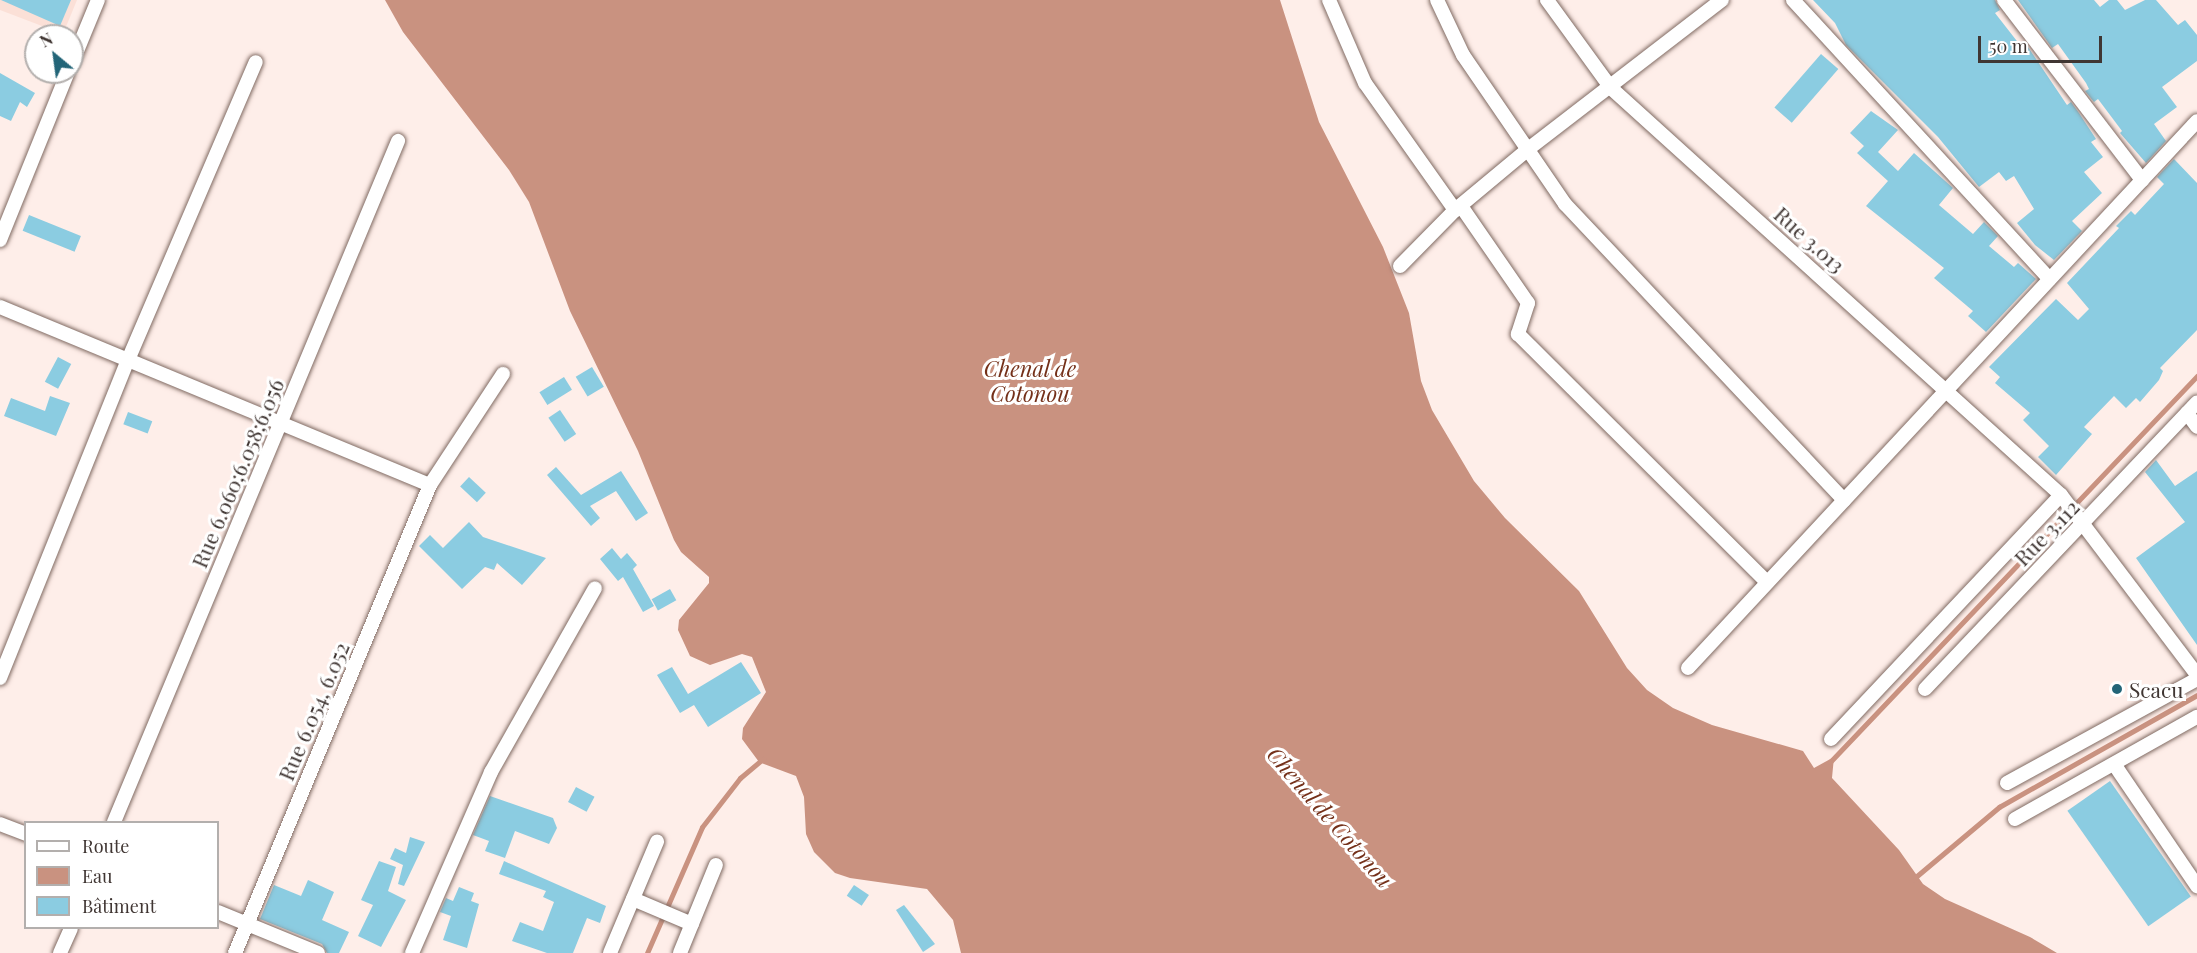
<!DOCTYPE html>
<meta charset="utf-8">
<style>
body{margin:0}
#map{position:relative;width:2197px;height:953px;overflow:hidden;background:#feeee9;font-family:"Playfair Display",serif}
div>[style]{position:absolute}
.built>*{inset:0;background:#fbe0d7}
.water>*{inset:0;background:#c99280}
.stream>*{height:5px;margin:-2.5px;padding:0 2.5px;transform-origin:2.5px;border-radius:2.5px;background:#c99280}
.building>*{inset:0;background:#8bcce1;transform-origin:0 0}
.roads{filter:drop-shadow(0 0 2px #806a62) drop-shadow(0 0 2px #806a62)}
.street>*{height:14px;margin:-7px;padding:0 7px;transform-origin:7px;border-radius:7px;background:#fff}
.dots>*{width:16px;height:16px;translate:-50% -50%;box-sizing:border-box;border:3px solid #fff;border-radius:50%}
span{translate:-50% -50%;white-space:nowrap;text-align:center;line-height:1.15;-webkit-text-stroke:6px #fff;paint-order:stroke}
.street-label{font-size:21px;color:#403633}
.poi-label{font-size:21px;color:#403633}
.left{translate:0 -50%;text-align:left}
.water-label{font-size:22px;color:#743019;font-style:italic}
.legend{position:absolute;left:24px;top:821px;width:195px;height:108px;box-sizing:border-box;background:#fff;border:2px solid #b3afad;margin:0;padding:8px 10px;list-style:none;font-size:18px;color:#403633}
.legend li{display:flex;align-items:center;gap:12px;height:30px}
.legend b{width:30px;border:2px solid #b3afad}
.north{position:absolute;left:24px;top:24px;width:60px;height:60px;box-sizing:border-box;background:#fff;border:2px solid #b3afad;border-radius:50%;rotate:331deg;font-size:16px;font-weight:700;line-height:24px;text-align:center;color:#403633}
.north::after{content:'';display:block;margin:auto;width:21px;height:27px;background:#236578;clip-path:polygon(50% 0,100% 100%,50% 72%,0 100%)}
.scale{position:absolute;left:1978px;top:36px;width:124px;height:27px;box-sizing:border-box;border:3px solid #403633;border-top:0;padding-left:8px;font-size:18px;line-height:21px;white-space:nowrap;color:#403633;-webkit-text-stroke:4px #fff;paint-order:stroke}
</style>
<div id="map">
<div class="built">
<i style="clip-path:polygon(0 0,77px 0,63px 34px,0 10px)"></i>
</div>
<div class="water">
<i style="clip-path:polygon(385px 0,1280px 0,1319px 122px,1383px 247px,1409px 313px,1421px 381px,1432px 410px,1474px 481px,1505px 518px,1579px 591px,1627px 668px,1647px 690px,1673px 708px,1712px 725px,1803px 751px,1814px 768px,1834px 757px,1832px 778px,1899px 850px,1923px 884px,1945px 899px,2030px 937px,2057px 953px,961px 953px,953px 920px,927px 889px,850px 878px,835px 873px,814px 852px,806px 834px,804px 797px,796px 776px,759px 762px,742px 739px,743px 728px,766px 692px,752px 657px,742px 654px,710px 665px,690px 656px,678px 630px,679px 620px,709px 583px,709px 577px,681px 552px,674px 540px,638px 451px,570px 311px,529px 202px,509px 170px,403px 32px)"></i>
</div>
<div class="stream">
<i style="left:1830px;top:762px;width:533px;rotate:-46.45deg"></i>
<i style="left:1912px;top:880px;width:114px;rotate:-40deg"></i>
<i style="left:1999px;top:807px;width:227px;rotate:-29.5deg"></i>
<i style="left:647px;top:953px;width:137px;rotate:-66.4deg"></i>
<i style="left:702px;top:827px;width:62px;rotate:-52.2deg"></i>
<i style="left:740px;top:778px;width:30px;rotate:-40deg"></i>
</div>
<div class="building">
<i style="clip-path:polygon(1px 0,71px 0,60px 26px)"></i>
<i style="clip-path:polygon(1813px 0,1995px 0,2000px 10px,1995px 13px,2020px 45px,2024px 41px,2067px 105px,2071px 102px,2079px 113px,2096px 139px,2091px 142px,2103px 157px,2084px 172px,2102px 193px,2072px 221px,2082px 231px,2054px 260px,2035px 245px,2017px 223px,2034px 209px,2014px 176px,2006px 181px,1999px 172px,1979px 187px,1938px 137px,1846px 45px,1835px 23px)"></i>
<i style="clip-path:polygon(2018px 0,2094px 0,2100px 7px,2109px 0,2117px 0,2125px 10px,2145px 0,2156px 0,2178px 25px,2185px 20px,2197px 35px,2197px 61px,2162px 87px,2177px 107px,2154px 124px,2166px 141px,2146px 163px,2120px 133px,2122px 131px,2098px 99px,2094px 102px,2085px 91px,2089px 89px,2086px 83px,2058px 44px,2052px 48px)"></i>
<i style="left:1821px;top:54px;width:23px;height:71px;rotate:41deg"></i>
<i style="clip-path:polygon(0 73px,35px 93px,27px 107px,20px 102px,11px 121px,0 116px)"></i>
<i style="clip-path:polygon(1871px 111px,1898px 130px,1878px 152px,1898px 171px,1914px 153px,1953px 188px,1939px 205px,1973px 234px,1984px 222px,1998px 236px,1989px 246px,2014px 267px,2018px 263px,2036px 279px,1986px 332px,1968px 316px,1973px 311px,1934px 278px,1944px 268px,1866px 206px,1888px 181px,1857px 153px,1864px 146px,1850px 133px)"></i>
<i style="clip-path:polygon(2174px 159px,2197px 183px,2197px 330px,2160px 368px,2163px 371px,2159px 380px,2140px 402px,2136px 398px,2126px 408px,2114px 396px,2084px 427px,2092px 434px,2056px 475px,2038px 457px,2049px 446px,2023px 420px,2030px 413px,1995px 383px,2000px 377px,1989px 367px,2056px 299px,2078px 320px,2089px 309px,2067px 283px,2119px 228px,2116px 226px,2131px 211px,2135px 215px,2164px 184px,2157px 177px)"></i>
<i style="left:29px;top:215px;width:56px;height:17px;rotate:22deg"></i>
<i style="left:58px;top:357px;width:15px;height:28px;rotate:28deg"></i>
<i style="left:592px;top:367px;width:23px;height:19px;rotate:59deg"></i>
<i style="left:564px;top:377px;width:15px;height:29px;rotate:58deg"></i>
<i style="clip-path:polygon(50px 396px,70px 403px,56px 436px,4px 416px,11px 398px,45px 411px)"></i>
<i style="left:560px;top:410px;width:29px;height:14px;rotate:56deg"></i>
<i style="left:128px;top:412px;width:26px;height:13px;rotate:21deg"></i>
<i style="clip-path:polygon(2156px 460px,2175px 486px,2197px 471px,2197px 645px,2136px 558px,2185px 522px,2145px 472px)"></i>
<i style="clip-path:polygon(556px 467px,581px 495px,621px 471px,648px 513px,636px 521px,616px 491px,590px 506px,600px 518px,591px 526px,547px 475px)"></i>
<i style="left:469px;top:477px;width:23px;height:13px;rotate:43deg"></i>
<i style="clip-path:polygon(469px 522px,483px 537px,546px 558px,522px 585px,497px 563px,494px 570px,485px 567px,462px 589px,419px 546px,430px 535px,443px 548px)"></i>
<i style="clip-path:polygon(612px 548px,621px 559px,627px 553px,637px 565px,633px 569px,654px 606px,643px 612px,623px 577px,618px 581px,600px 559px)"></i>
<i style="left:670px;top:589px;width:13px;height:21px;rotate:61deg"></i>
<i style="clip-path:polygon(741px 662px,761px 693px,708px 727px,694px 705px,680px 713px,657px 675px,672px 667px,688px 694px)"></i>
<i style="left:2110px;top:781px;width:141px;height:52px;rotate:55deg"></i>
<i style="left:576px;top:787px;width:21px;height:17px;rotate:28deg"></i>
<i style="clip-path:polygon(490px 796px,553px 818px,557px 828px,549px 844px,515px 831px,505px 858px,485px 851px,489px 841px,473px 835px)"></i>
<i style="clip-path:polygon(410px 837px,425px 842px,404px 886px,398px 884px,403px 865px,390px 859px,395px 848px,406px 853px)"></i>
<i style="clip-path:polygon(379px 861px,396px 867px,388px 891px,406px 900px,381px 947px,358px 936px,373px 905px,361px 900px)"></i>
<i style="clip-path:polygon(504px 861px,606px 906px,600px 923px,587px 918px,573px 953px,547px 953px,512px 941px,520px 922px,543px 931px,554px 902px,543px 897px,546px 891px,499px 874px)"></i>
<i style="clip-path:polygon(308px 880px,334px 892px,322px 920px,349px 932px,339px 953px,327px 953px,322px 944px,260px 919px,274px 885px,301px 896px)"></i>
<i style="left:854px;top:885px;width:18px;height:13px;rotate:34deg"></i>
<i style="clip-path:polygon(459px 887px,474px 893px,471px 901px,479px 904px,467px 948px,443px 940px,451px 916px,440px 912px,446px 898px,453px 901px)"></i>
<i style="clip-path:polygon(904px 905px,935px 944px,923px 952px,896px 910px)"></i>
</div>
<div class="roads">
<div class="street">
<i style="left:1329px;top:0;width:90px;rotate:66.6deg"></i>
<i style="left:1365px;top:83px;width:156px;rotate:54.7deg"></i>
<i style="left:1437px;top:0;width:61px;rotate:64.7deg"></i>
<i style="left:1463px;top:55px;width:181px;rotate:55.6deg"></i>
<i style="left:1565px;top:204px;width:407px;rotate:46.7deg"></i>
<i style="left:1547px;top:0;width:109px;rotate:54deg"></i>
<i style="left:1611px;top:88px;width:607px;rotate:42.13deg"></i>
<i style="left:2061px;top:495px;width:226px;rotate:52.9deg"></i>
<i style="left:1793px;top:0;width:379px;rotate:47.4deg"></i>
<i style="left:2004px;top:0;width:227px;rotate:52.5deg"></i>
<i style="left:72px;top:63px;width:68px;rotate:-67.6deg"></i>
<i style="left:1461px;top:206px;width:118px;rotate:55.4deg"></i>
<i style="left:1528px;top:303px;width:33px;rotate:108deg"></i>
<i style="left:1518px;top:334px;width:351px;rotate:44.9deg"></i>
<i style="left:0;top:240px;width:181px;rotate:-68deg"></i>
<i style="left:1400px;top:266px;width:78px;rotate:-45.5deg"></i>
<i style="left:1455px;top:210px;width:94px;rotate:-39.8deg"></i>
<i style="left:1527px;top:150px;width:246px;rotate:-37.6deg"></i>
<i style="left:0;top:307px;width:465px;rotate:22.5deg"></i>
<i style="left:2187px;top:413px;width:17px;rotate:54deg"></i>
<i style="left:1688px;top:668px;width:747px;rotate:-47.06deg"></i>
<i style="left:0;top:678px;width:343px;rotate:-68.1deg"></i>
<i style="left:128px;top:360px;width:324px;rotate:-66.8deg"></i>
<i style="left:1925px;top:689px;width:395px;rotate:-46.5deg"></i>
<i style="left:1831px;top:739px;width:335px;rotate:-46.7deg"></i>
<i style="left:2114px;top:764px;width:148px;rotate:55.8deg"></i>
<i style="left:2007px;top:783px;width:217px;rotate:-28.7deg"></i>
<i style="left:2015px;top:819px;width:209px;rotate:-29.3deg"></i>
<i style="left:114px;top:822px;width:738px;rotate:-67.36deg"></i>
<i style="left:0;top:824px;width:28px;rotate:21deg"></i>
<i style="left:633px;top:899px;width:64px;rotate:23deg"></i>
<i style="left:218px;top:912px;width:108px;rotate:22.3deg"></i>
<i style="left:60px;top:953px;width:27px;rotate:-66deg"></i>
<i style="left:235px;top:953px;width:507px;rotate:-67.38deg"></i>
<i style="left:430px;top:485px;width:133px;rotate:-56.7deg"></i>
<i style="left:412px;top:953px;width:197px;rotate:-66.4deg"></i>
<i style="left:491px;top:772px;width:211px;rotate:-60.5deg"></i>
<i style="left:610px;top:953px;width:121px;rotate:-67.1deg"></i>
<i style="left:680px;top:953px;width:95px;rotate:-67.8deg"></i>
</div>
</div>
<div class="dots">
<i style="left:2117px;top:689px;background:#236578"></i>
</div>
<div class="street-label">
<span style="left:1810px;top:239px;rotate:42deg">Rue 3.013</span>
<span style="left:237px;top:473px;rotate:-67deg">Rue 6.060;6.058;6.056</span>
<span style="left:2046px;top:532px;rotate:-46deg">Rue 3.112</span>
<span style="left:313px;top:711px;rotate:-67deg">Rue 6.054, 6.052</span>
</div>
<div class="poi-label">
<span class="left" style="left:2129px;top:689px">Scacu</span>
</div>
<div class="water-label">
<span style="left:1030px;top:381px">Chenal de<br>Cotonou</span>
<span style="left:1330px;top:817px;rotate:49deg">Chenal de Cotonou</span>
</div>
<ul class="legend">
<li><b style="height:8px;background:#fff"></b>Route</li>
<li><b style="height:16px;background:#c99280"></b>Eau</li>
<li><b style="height:16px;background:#8bcce1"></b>Bâtiment</li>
</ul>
<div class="north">N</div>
<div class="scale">50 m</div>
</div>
